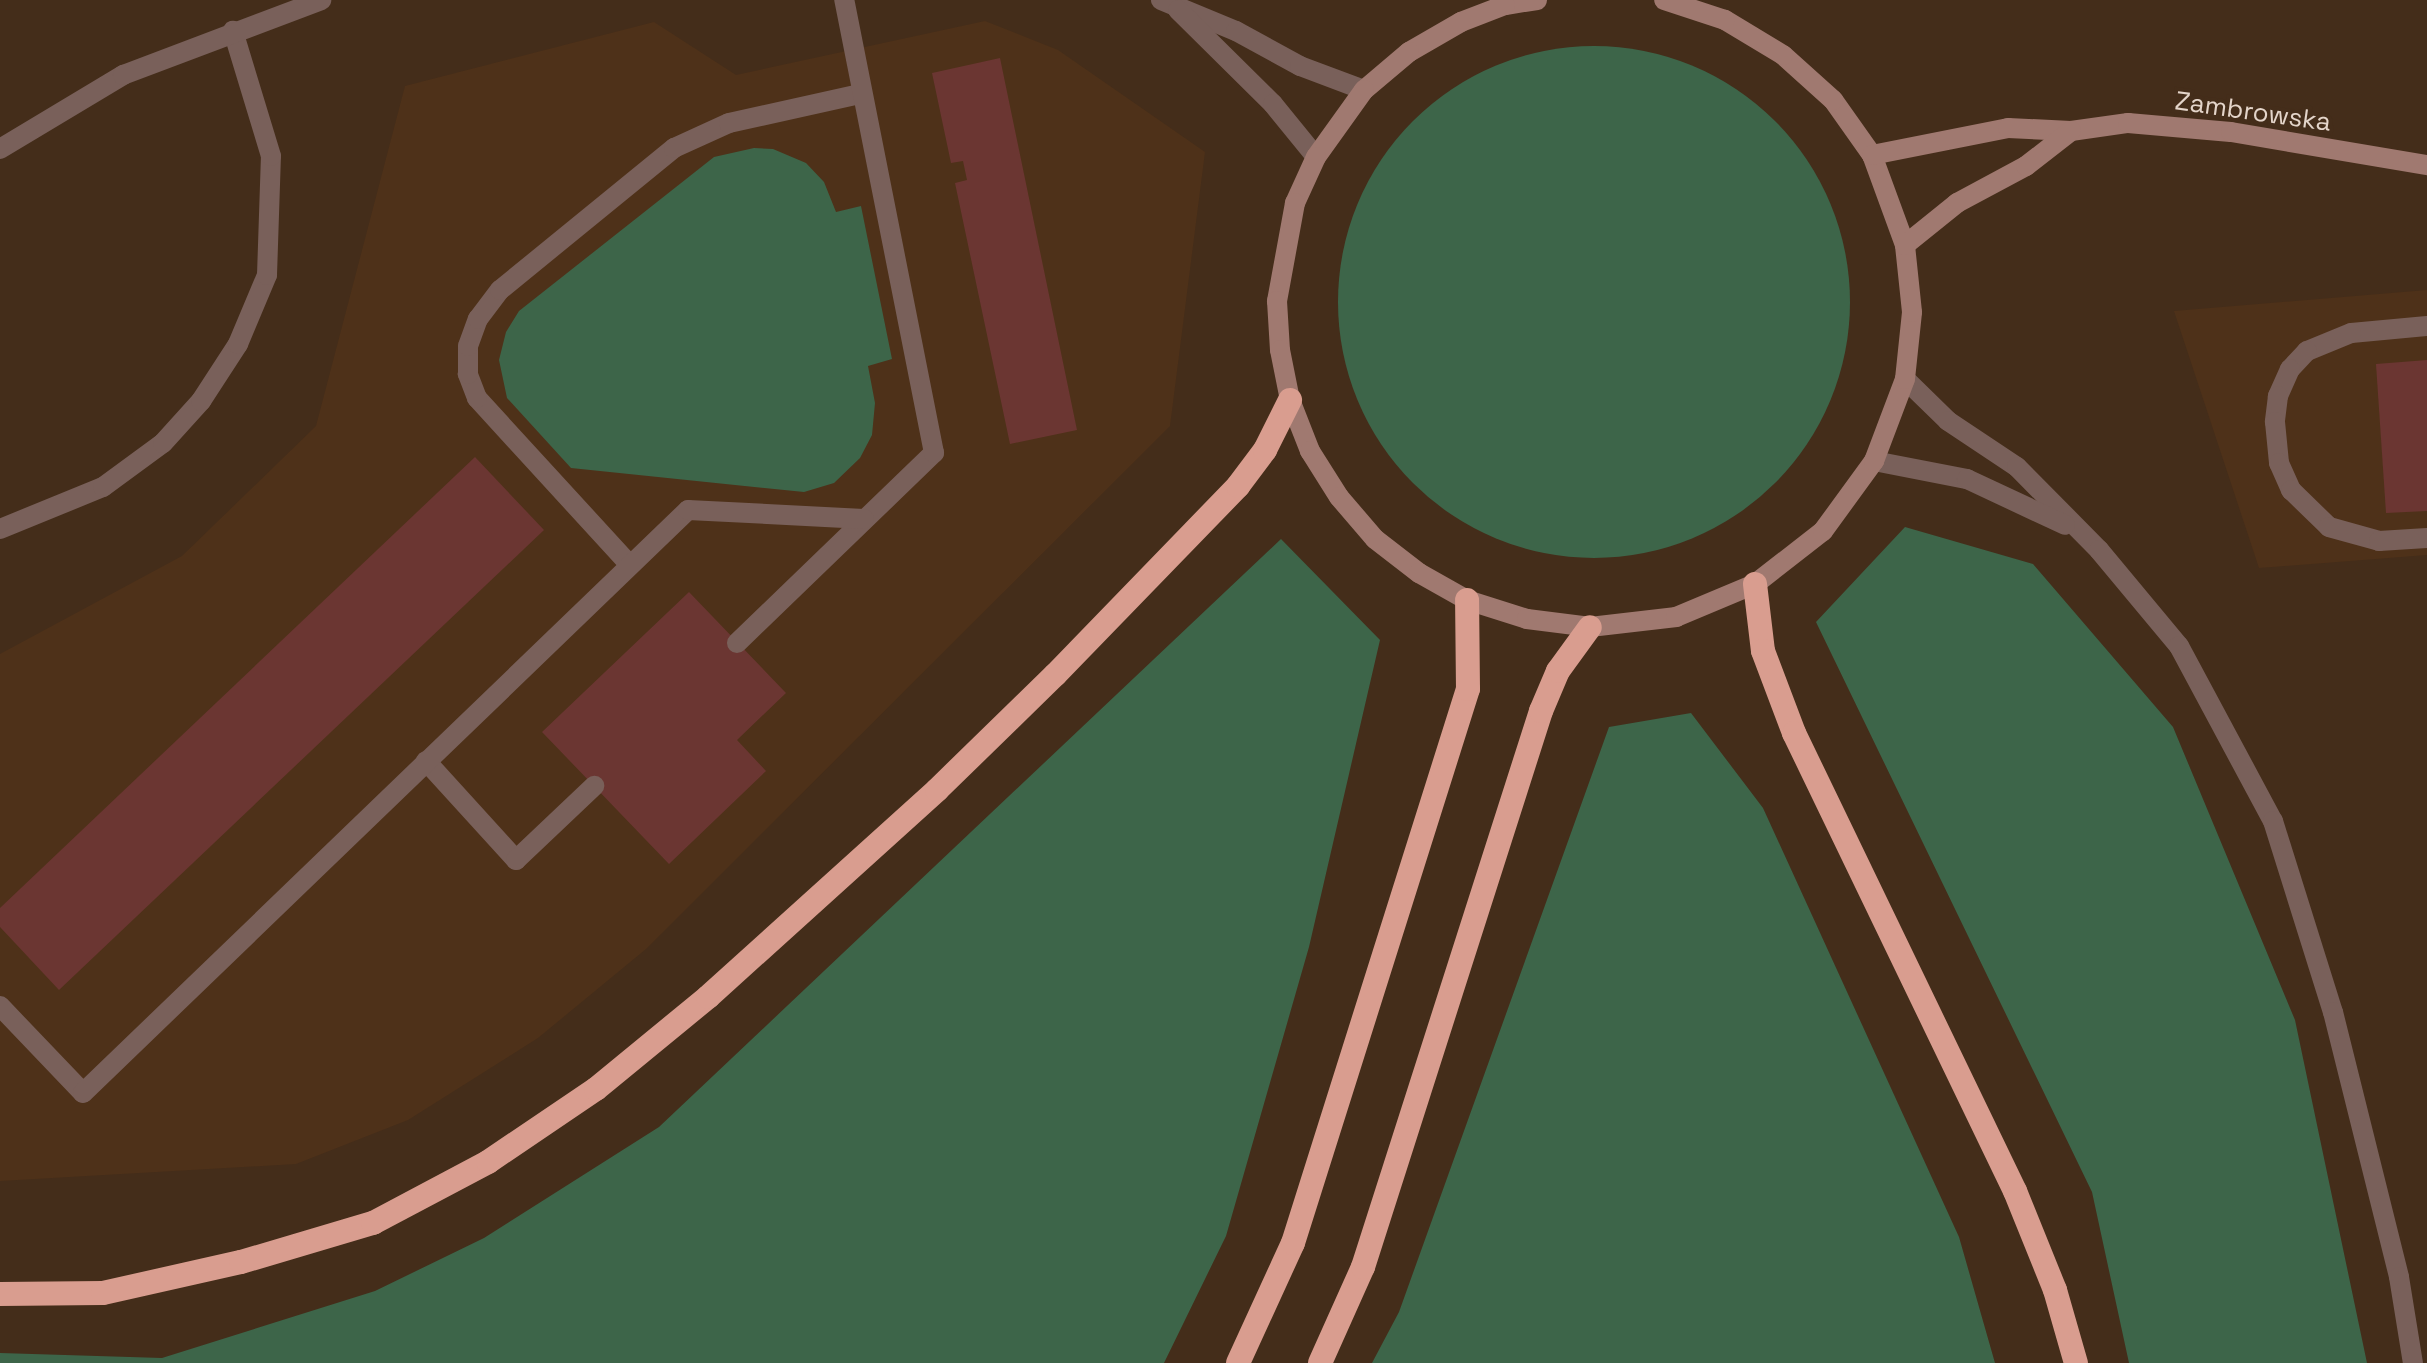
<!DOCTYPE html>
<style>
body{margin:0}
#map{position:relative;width:2427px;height:1363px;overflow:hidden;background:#442d1a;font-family:"Space Grotesk",sans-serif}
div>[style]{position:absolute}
.built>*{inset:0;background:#4e3119}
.green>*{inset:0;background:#3d6549}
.round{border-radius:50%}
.building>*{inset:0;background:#6b3632}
.service>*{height:20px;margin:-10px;padding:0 10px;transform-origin:10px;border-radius:10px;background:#79605a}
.minor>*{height:20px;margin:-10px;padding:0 10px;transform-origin:10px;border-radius:10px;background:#79605a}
.tertiary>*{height:20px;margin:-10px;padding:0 10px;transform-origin:10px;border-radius:10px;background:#79605a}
.secondary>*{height:20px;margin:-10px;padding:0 10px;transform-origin:10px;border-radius:10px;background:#a07970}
.motorway>*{height:24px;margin:-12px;padding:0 12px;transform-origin:12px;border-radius:12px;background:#d99d8f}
span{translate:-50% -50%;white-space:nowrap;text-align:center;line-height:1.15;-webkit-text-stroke:8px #442d1a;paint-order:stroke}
.street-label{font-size:26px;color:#e4d5ca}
</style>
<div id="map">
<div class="built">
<i style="clip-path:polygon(985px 21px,1058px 50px,1205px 152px,1170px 426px,646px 949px,538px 1038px,408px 1120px,296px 1164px,0 1181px,0 654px,182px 556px,316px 426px,405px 86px,654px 22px,736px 75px)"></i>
<i style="clip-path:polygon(2427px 290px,2427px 555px,2259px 568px,2174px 311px)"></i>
</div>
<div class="green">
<i class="round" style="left:1338px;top:46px;width:512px;height:512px"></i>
<i style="clip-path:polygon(754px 148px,773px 149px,806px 163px,824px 182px,836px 212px,861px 206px,892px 359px,868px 366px,875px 403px,872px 435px,860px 458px,834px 483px,804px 492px,571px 468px,507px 398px,499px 360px,506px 332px,519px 311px,714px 157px)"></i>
<i style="clip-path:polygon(1905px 527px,2033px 564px,2173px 727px,2295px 1020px,2367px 1363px,2129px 1363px,2092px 1192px,1816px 622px)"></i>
<i style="clip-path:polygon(1281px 539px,1380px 640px,1309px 947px,1226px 1236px,1164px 1363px,0 1363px,0 1353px,162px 1358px,375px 1291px,484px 1238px,659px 1127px)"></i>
<i style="clip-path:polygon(1691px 713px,1763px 808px,1959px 1237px,1995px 1363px,1372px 1363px,1399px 1312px,1609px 727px)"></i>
</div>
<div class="building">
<i style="clip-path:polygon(1000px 58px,1077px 430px,1010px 444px,955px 183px,967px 180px,963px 161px,951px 163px,932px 73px)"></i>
<i style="clip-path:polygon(2427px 360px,2427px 511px,2386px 513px,2376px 364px)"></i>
<i style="clip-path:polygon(475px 457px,544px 530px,59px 990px,0 927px,0 908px)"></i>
<i style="clip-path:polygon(689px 592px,786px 693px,737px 740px,766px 771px,669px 864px,542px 732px)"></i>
</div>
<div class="service">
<i style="left:2427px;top:326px;width:76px;rotate:174.7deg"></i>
<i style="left:2351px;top:333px;width:48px;rotate:157.8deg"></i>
<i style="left:2307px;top:351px;width:25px;rotate:133deg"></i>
<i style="left:2290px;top:369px;width:30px;rotate:114deg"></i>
<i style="left:2278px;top:396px;width:26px;rotate:97deg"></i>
<i style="left:2275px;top:422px;width:41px;rotate:84.4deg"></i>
<i style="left:2279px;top:463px;width:30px;rotate:66deg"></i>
<i style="left:2291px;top:490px;width:53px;rotate:44.2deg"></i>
<i style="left:2329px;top:527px;width:52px;rotate:15.6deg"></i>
<i style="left:2379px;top:541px;width:48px;rotate:-3.6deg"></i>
<i style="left:629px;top:564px;width:225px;rotate:-132.5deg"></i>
<i style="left:477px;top:398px;width:26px;rotate:-111deg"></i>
<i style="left:468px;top:374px;width:28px;rotate:-90deg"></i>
<i style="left:468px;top:346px;width:29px;rotate:-70deg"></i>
<i style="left:478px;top:319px;width:36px;rotate:-53deg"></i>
<i style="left:500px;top:290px;width:225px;rotate:-39.2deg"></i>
<i style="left:674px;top:148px;width:60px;rotate:-24.4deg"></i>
<i style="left:729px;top:123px;width:134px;rotate:-12.5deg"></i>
<i style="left:737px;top:643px;width:274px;rotate:-44deg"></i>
<i style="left:934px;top:453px;width:462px;rotate:-101.2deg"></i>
<i style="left:426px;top:761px;width:134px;rotate:47.7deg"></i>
<i style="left:516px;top:860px;width:108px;rotate:-43.5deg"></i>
<i style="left:0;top:1006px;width:120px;rotate:46.3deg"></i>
<i style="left:83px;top:1093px;width:840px;rotate:-43.94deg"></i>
<i style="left:688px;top:510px;width:176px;rotate:2.9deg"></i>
</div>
<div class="minor">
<i style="left:0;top:529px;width:111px;rotate:-22.2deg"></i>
<i style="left:103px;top:487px;width:74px;rotate:-36.3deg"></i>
<i style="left:163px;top:443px;width:57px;rotate:-47.9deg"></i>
<i style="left:201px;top:401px;width:68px;rotate:-57deg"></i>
<i style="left:238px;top:344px;width:75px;rotate:-67.2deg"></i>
<i style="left:267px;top:275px;width:119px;rotate:-88.1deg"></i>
<i style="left:271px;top:156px;width:131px;rotate:-106.9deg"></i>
</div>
<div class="tertiary">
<i style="left:1161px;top:0;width:81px;rotate:22.5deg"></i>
<i style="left:1236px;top:31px;width:73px;rotate:28.7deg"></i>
<i style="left:1300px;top:66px;width:68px;rotate:20.6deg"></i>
<i style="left:1178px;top:10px;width:134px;rotate:44.7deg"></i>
<i style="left:1273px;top:104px;width:68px;rotate:50.9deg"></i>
<i style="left:0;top:149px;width:144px;rotate:-31deg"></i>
<i style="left:123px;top:75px;width:212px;rotate:-20.7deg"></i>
<i style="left:1905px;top:379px;width:60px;rotate:44.3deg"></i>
<i style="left:1948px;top:421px;width:83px;rotate:33.7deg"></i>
<i style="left:2017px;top:467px;width:117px;rotate:45.3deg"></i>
<i style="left:2099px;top:550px;width:125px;rotate:50.2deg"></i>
<i style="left:2179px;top:646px;width:199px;rotate:61.8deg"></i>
<i style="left:2273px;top:821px;width:200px;rotate:72.6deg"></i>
<i style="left:2333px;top:1012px;width:273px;rotate:76deg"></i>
<i style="left:2399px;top:1277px;width:87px;rotate:80.8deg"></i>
<i style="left:1874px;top:461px;width:95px;rotate:11deg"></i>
<i style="left:1967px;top:479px;width:108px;rotate:25.1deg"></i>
</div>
<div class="secondary">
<i style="left:1537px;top:0;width:32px;rotate:171deg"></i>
<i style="left:1505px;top:5px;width:47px;rotate:158.9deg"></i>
<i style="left:1461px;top:22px;width:60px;rotate:150deg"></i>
<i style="left:1409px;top:52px;width:59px;rotate:139.8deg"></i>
<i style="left:1364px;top:90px;width:82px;rotate:125.6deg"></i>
<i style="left:1316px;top:157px;width:51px;rotate:114.5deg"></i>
<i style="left:1295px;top:203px;width:100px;rotate:100.4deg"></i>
<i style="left:1277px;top:301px;width:49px;rotate:86.5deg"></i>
<i style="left:1280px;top:350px;width:51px;rotate:78.7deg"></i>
<i style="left:1290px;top:400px;width:55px;rotate:68.6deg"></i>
<i style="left:1310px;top:451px;width:54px;rotate:57.8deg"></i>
<i style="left:1339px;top:497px;width:55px;rotate:49.4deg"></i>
<i style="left:1375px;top:539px;width:56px;rotate:37.7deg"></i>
<i style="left:1419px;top:573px;width:55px;rotate:29.4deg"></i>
<i style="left:1467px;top:600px;width:63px;rotate:17.6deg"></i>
<i style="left:1527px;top:619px;width:64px;rotate:7.2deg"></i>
<i style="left:1590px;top:627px;width:87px;rotate:-6.6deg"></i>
<i style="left:1676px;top:617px;width:86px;rotate:-22.7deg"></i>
<i style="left:1755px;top:584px;width:86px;rotate:-37.9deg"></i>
<i style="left:1823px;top:531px;width:87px;rotate:-53.9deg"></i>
<i style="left:1874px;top:461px;width:88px;rotate:-69.3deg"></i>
<i style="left:1905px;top:379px;width:67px;rotate:-84deg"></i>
<i style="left:1912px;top:312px;width:67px;rotate:-96deg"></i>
<i style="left:1905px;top:245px;width:96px;rotate:-110.1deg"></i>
<i style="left:1872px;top:155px;width:67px;rotate:-125.3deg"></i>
<i style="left:1833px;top:100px;width:67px;rotate:-138deg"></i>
<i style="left:1783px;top:55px;width:68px;rotate:-148.9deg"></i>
<i style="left:1725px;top:20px;width:64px;rotate:-161.8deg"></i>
<i style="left:1872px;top:155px;width:139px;rotate:-11.2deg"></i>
<i style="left:2008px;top:128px;width:63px;rotate:2.7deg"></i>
<i style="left:2071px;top:131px;width:58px;rotate:-8deg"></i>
<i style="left:2128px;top:123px;width:103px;rotate:5deg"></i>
<i style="left:2231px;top:132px;width:199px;rotate:9.6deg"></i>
<i style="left:1905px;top:245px;width:67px;rotate:-38.9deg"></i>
<i style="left:1957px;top:203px;width:78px;rotate:-28.2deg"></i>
<i style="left:2026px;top:166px;width:57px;rotate:-37.9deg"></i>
</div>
<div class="motorway">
<i style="left:1755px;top:584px;width:67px;rotate:83.2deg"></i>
<i style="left:1763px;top:651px;width:88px;rotate:69.3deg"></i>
<i style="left:1794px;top:733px;width:509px;rotate:64.24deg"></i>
<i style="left:2015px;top:1191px;width:107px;rotate:68deg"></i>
<i style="left:2055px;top:1290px;width:76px;rotate:74deg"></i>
<i style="left:0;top:1294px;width:103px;rotate:-0.6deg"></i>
<i style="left:103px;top:1293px;width:141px;rotate:-12.7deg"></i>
<i style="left:241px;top:1262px;width:138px;rotate:-16.5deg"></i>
<i style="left:373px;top:1223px;width:130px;rotate:-27.9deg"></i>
<i style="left:488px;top:1162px;width:130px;rotate:-34.1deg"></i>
<i style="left:596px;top:1089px;width:145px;rotate:-39.4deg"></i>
<i style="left:708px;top:997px;width:309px;rotate:-42.1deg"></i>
<i style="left:937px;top:790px;width:165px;rotate:-44.3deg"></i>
<i style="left:1055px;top:675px;width:263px;rotate:-45.9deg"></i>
<i style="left:1238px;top:486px;width:45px;rotate:-53.1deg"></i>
<i style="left:1265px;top:450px;width:56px;rotate:-63.4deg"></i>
<i style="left:1238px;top:1363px;width:132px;rotate:-65.4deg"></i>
<i style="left:1293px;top:1243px;width:581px;rotate:-72.47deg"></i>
<i style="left:1468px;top:689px;width:89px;rotate:-90.6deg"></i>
<i style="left:1320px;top:1363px;width:105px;rotate:-65.9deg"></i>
<i style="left:1363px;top:1267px;width:584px;rotate:-72.25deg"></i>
<i style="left:1541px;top:711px;width:43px;rotate:-67deg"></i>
<i style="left:1558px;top:671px;width:54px;rotate:-54deg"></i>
</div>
<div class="street-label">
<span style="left:2253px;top:112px;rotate:8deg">Zambrowska</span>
</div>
</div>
